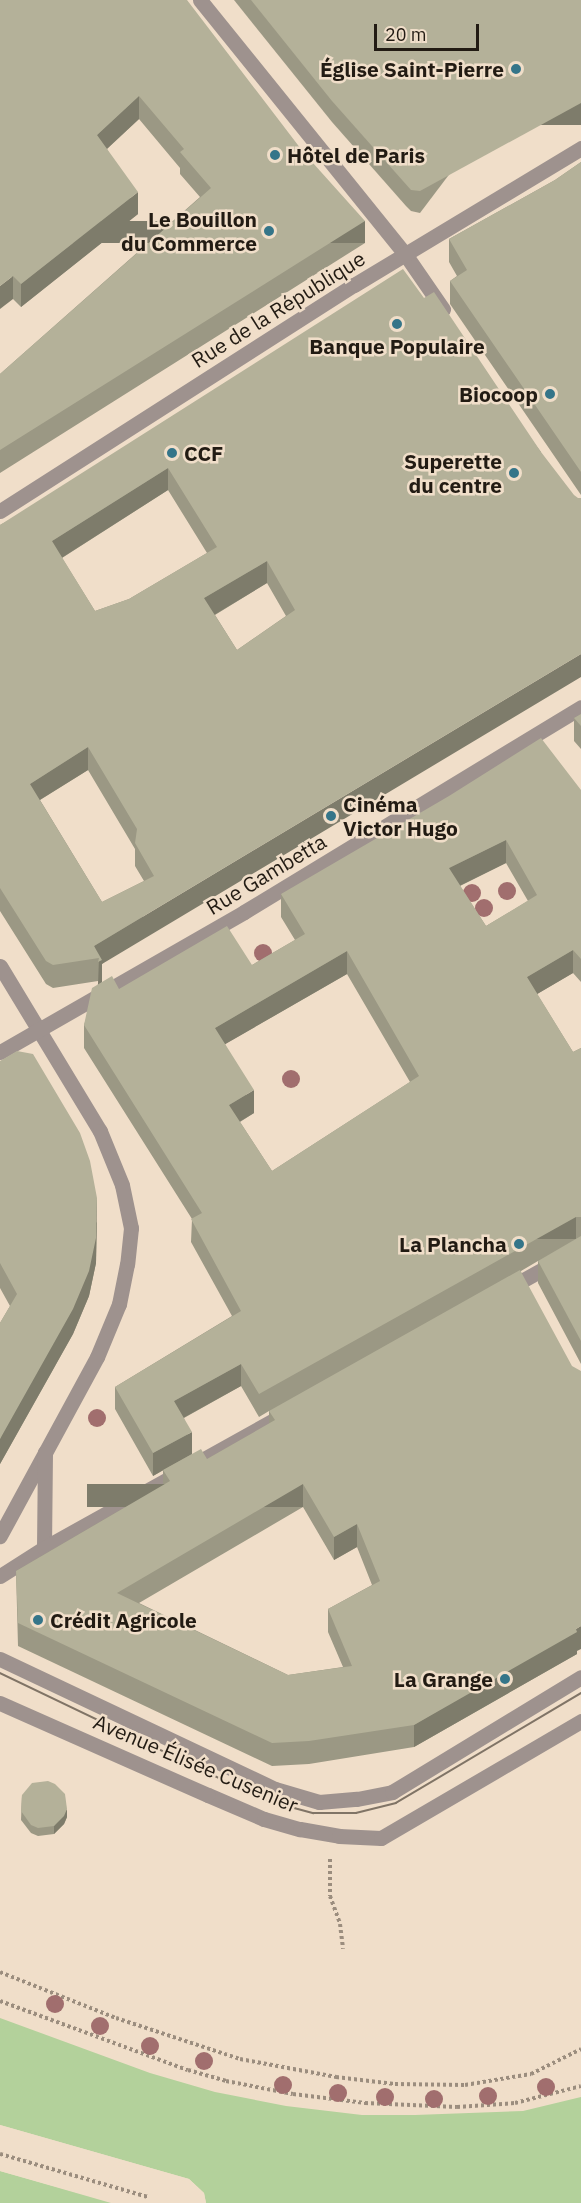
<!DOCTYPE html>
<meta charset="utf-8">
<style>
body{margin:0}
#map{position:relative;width:581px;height:2203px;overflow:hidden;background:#f0dec9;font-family:"IBM Plex Sans",sans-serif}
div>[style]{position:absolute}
.water>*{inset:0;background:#b3d19b}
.pier>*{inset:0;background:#f0dec9}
.path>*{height:4px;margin-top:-2px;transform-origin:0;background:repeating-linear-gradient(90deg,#9b8d7e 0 3px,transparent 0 6px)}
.service>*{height:15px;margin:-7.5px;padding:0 7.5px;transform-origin:7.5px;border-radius:7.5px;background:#9e928e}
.minor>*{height:15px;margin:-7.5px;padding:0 7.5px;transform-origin:7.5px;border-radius:7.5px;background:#9e928e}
.tram>*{height:1.5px;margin:-0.75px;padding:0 0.75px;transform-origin:0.75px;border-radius:0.75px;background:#807466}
.trees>*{width:18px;height:18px;margin:-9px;border-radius:50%;background:#a16e6e}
.wall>*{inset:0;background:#9b9884}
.shaded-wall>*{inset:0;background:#7e7c6b;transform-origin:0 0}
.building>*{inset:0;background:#b4b199}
.dots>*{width:16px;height:16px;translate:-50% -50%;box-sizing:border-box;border:3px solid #f0dec9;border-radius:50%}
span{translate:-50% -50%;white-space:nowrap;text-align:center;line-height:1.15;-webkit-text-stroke:5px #f0dec9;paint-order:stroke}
.poi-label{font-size:21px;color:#221b13;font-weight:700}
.right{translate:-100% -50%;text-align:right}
.left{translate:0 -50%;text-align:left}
.street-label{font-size:21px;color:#221b13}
.scale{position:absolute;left:374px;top:24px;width:105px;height:27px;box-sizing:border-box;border:3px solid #221b13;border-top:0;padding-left:8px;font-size:18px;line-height:21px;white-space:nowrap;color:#221b13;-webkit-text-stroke:4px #f0dec9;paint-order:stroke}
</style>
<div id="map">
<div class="water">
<i style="clip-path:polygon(0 2018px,150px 2073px,215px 2092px,286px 2106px,362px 2115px,415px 2115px,523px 2111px,581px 2097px,581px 2203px,206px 2203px,204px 2193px,189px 2179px,0 2125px)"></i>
<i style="clip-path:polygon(0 2171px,111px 2203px,0 2203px)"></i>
</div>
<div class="pier">
<i style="clip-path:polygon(0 2125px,189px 2179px,204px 2193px,206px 2203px,203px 2203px,196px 2188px,188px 2182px,0 2128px)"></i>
<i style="clip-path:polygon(1px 2168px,112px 2200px,114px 2203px,0 2171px)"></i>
</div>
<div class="path">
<i style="left:330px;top:1859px;width:37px;rotate:90deg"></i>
<i style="left:330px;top:1896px;width:30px;rotate:70deg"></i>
<i style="left:340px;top:1924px;width:25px;rotate:83deg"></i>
<i style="left:0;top:1972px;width:125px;rotate:21.6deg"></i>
<i style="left:116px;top:2018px;width:131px;rotate:18.3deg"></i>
<i style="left:240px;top:2059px;width:98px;rotate:10.6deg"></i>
<i style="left:336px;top:2077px;width:59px;rotate:6.8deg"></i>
<i style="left:395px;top:2084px;width:70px;rotate:0.8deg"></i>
<i style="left:465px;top:2085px;width:67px;rotate:-9.5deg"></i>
<i style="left:531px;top:2074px;width:56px;rotate:-26.6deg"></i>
<i style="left:0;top:2001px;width:200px;rotate:20.2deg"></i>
<i style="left:188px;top:2070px;width:40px;rotate:16deg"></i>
<i style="left:226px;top:2081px;width:68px;rotate:11deg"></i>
<i style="left:293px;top:2094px;width:73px;rotate:7.1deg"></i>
<i style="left:365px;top:2103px;width:92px;rotate:2.5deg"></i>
<i style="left:457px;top:2107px;width:58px;rotate:-3.9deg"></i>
<i style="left:515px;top:2103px;width:68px;rotate:-14.4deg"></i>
<i style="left:0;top:2154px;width:154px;rotate:16.2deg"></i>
</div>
<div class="service">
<i style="left:208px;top:1795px;width:61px;rotate:23.2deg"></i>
<i style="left:264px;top:1819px;width:37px;rotate:16deg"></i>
<i style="left:300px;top:1829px;width:40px;rotate:10deg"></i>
<i style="left:339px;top:1836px;width:42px;rotate:2.7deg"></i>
<i style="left:381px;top:1838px;width:232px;rotate:-30.3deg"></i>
</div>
<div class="minor">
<i style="left:200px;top:0;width:326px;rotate:51.1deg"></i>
<i style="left:405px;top:254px;width:67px;rotate:55.4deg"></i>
<i style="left:0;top:511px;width:420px;rotate:-32.6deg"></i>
<i style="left:354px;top:285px;width:265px;rotate:-31.1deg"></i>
<i style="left:0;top:966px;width:193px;rotate:58.8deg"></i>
<i style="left:100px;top:1131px;width:58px;rotate:67.8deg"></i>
<i style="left:122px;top:1185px;width:44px;rotate:78.2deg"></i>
<i style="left:131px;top:1228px;width:36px;rotate:96deg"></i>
<i style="left:127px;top:1264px;width:41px;rotate:101.3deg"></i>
<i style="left:119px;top:1304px;width:57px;rotate:112.5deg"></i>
<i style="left:97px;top:1357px;width:204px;rotate:118.5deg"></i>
<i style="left:0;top:1052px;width:281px;rotate:-29.8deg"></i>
<i style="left:244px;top:912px;width:394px;rotate:-31.3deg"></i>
<i style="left:509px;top:1288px;width:82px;rotate:-29.1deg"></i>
<i style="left:44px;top:1548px;width:96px;rotate:-89.4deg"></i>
<i style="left:0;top:1576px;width:52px;rotate:-32.5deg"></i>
<i style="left:44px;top:1548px;width:278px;rotate:-29.1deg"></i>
<i style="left:0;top:1659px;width:304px;rotate:25.3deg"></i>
<i style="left:275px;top:1789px;width:46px;rotate:16.5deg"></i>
<i style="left:319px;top:1802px;width:38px;rotate:-5deg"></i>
<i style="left:357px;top:1799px;width:36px;rotate:-11deg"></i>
<i style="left:392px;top:1792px;width:221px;rotate:-31.3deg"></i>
<i style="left:0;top:1703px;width:227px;rotate:23.9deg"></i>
</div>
<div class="tram">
<i style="left:0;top:1673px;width:294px;rotate:25.6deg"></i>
<i style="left:265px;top:1800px;width:50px;rotate:15.2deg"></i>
<i style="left:313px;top:1813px;width:43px"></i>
<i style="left:356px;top:1813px;width:41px;rotate:-14deg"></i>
<i style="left:396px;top:1803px;width:215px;rotate:-30.7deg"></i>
</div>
<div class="trees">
<i style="left:507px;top:891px"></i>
<i style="left:472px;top:893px"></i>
<i style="left:484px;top:908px"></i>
<i style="left:263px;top:953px"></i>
<i style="left:291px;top:1079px"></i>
<i style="left:97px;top:1418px"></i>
<i style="left:55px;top:2004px"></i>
<i style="left:100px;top:2026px"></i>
<i style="left:150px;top:2046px"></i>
<i style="left:204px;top:2061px"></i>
<i style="left:283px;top:2085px"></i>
<i style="left:546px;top:2087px"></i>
<i style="left:338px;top:2093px"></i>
<i style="left:488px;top:2096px"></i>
<i style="left:385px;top:2097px"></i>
<i style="left:434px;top:2099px"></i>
</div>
<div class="wall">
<i style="clip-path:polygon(0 0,365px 243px,0 473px,0 374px,200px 197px,180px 174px,180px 168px,139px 119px,107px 149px,138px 214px,21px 307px,13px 299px)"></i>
<i style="clip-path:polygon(234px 0,581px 0,420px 213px,411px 211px,406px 206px,332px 122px)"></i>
<i style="clip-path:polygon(581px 162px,581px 495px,450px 304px,450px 281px,457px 276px,449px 262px,449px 239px,555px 180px)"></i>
<i style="clip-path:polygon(evenodd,424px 298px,541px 452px,102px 964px,102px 982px,119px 989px,252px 965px,295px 940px,281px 917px,281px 894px,581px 790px,581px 982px,573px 973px,537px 994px,573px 1052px,581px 1048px,581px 1364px,538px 1283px,538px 1261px,521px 1271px,577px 1654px,414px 1747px,309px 1764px,272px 1766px,18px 1646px,16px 1571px,163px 1485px,163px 1470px,153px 1476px,115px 1409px,115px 1387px,232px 1316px,191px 1242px,192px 1219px,84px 1048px,84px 1025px,98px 984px,98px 981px,53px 988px,46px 984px,0 911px,0 525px,424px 298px,168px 490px,207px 553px,129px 599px,95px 611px,62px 558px,168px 490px,424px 298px,267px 583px,286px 616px,237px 650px,215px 615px,267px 583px,424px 298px,88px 770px,135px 849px,135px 866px,144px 881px,102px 902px,40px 800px,88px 770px,424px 298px,506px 863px,528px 901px,486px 926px,460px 886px,506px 863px,424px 298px,347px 974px,410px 1082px,272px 1171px,240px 1122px,254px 1113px,225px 1044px,347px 974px,424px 298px,241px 1386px,259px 1417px,269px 1411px,269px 1424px,207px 1459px,192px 1454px,184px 1418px,241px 1386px,424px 298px,303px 1507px,334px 1560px,357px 1547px,372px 1585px,328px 1609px,328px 1632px,343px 1667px,288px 1675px,139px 1603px,303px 1507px)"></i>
<i style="clip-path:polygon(581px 714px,581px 749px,574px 741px,574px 718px)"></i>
<i style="clip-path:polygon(0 1061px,97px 1223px,96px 1263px,89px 1296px,73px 1334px,0 1464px,0 1323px,10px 1306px,0 1288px)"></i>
<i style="clip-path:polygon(22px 1795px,67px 1817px,64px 1824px,54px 1834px,38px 1836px,31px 1833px,21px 1820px)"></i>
</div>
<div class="shaded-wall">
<i style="clip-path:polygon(139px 96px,139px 119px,97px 158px,97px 135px)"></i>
<i style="left:581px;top:103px;width:22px;height:183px;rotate:90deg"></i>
<i style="clip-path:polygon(138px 192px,138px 214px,21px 307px,21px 284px)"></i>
<i style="left:365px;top:221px;width:22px;height:431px;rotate:90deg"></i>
<i style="clip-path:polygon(13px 276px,13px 299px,0 309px,0 286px)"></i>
<i style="clip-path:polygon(168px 468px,168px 490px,52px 564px,52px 541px)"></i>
<i style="clip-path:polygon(267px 561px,267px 583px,204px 621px,204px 598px)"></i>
<i style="clip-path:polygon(581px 654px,581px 677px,102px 964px,102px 982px,98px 985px,99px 958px,94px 946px)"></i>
<i style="clip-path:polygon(88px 747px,88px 770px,30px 806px,30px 784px)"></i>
<i style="clip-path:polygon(506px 840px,506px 863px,449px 891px,449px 868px)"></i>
<i style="clip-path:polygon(573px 950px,573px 973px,527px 1000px,527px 977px)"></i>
<i style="clip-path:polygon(347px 951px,347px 974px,215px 1050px,215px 1028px)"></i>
<i style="clip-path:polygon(254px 1090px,254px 1113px,229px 1128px,229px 1105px)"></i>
<i style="clip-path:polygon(97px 1198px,96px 1263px,89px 1296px,73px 1334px,0 1464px,0 1439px)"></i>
<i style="left:576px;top:1217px;width:22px;height:363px;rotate:90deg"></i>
<i style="clip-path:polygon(241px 1364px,241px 1386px,174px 1423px,174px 1401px)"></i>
<i style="clip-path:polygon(192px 1432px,192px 1454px,153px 1476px,153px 1453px)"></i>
<i style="left:303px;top:1484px;width:23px;height:216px;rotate:90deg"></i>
<i style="clip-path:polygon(357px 1524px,357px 1547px,334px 1560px,334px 1537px)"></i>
<i style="clip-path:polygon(581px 1626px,581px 1649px,577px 1651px,577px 1654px,414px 1747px,414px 1725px)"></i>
<i style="clip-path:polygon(67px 1809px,67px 1817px,64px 1824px,54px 1834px,54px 1826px)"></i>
</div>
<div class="building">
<i style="clip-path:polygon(0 0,187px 0,304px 153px,365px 221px,0 450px,0 374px,211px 188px,180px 152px,184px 149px,139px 96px,97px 135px,138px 192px,21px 284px,13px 276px,0 286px)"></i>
<i style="clip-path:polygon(251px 0,581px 0,581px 103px,420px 191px,411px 190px,332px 101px)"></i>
<i style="clip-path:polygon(581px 162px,581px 472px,450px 281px,467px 270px,449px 239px,555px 180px)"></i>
<i style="clip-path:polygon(evenodd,403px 269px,424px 298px,434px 292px,541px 452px,574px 495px,578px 498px,581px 498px,581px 654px,94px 946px,102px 960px,98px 962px,99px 958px,53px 965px,46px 961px,0 888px,0 525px,403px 269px,168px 468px,217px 547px,129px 599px,95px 611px,52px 541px,168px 468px,403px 269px,267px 561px,295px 610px,237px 650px,204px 598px,267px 561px,403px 269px,88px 747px,137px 829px,135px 843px,154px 876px,102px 902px,30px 784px,88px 747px)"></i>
<i style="clip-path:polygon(581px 714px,581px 726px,574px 718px)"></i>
<i style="clip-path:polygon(evenodd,541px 738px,581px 790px,581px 959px,573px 950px,527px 977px,573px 1052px,581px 1048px,581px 1217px,576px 1217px,259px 1394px,241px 1364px,174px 1401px,192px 1432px,153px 1453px,115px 1387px,241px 1311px,191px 1219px,202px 1213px,84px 1025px,92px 988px,112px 976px,119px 989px,227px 926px,252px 965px,305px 934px,281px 894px,449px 796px,541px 738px,506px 840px,537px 895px,486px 926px,449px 868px,506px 840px,541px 738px,347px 951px,419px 1076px,272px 1171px,229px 1105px,254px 1090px,215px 1028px,347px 951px)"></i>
<i style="clip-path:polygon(17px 1051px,33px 1054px,80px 1133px,90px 1161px,97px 1198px,96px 1238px,89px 1271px,73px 1309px,0 1439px,0 1323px,17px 1294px,0 1263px,0 1061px)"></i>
<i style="clip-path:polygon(581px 1236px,581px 1341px,538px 1261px)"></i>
<i style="clip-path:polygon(evenodd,520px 1270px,572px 1366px,581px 1371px,581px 1626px,576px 1629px,577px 1632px,414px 1725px,309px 1741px,272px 1743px,18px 1623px,16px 1571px,170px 1481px,163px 1470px,201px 1449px,207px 1459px,275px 1420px,269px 1411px,520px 1270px,303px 1484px,334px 1537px,357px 1524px,380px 1581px,328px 1609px,352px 1666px,288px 1675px,117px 1593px,303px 1484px)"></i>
<i style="clip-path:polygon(48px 1781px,55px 1784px,65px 1794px,67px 1809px,64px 1816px,54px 1826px,38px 1828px,31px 1825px,21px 1811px,22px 1795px,32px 1783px)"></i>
</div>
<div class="dots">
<i style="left:516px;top:69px;background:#357589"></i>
<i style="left:275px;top:155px;background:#357589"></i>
<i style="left:269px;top:231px;background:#357589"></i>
<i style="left:397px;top:324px;background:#357589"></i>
<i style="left:550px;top:394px;background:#357589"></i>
<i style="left:172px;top:453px;background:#357589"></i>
<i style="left:514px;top:473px;background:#357589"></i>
<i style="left:331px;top:816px;background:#357589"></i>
<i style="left:519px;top:1244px;background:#357589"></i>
<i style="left:38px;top:1620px;background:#357589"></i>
<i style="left:505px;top:1679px;background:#357589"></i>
</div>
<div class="poi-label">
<span class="right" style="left:504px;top:69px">Église Saint-Pierre</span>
<span class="left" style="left:287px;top:155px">Hôtel de Paris</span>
<span class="right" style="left:257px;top:231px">Le Bouillon<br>du Commerce</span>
<span style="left:397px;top:346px">Banque Populaire</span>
<span class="right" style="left:538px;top:394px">Biocoop</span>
<span class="left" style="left:184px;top:453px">CCF</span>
<span class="right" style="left:502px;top:473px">Superette<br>du centre</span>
<span class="left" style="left:343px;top:816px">Cinéma<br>Victor Hugo</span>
<span class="right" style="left:507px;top:1244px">La Plancha</span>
<span class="left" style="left:50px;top:1620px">Crédit Agricole</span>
<span class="right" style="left:493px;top:1679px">La Grange</span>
</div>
<div class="street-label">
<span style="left:278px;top:309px;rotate:-32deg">Rue de la République</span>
<span style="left:266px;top:874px;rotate:-31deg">Rue Gambetta</span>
<span style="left:196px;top:1763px;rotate:23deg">Avenue Élisée Cusenier</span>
</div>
<div class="scale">20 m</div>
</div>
